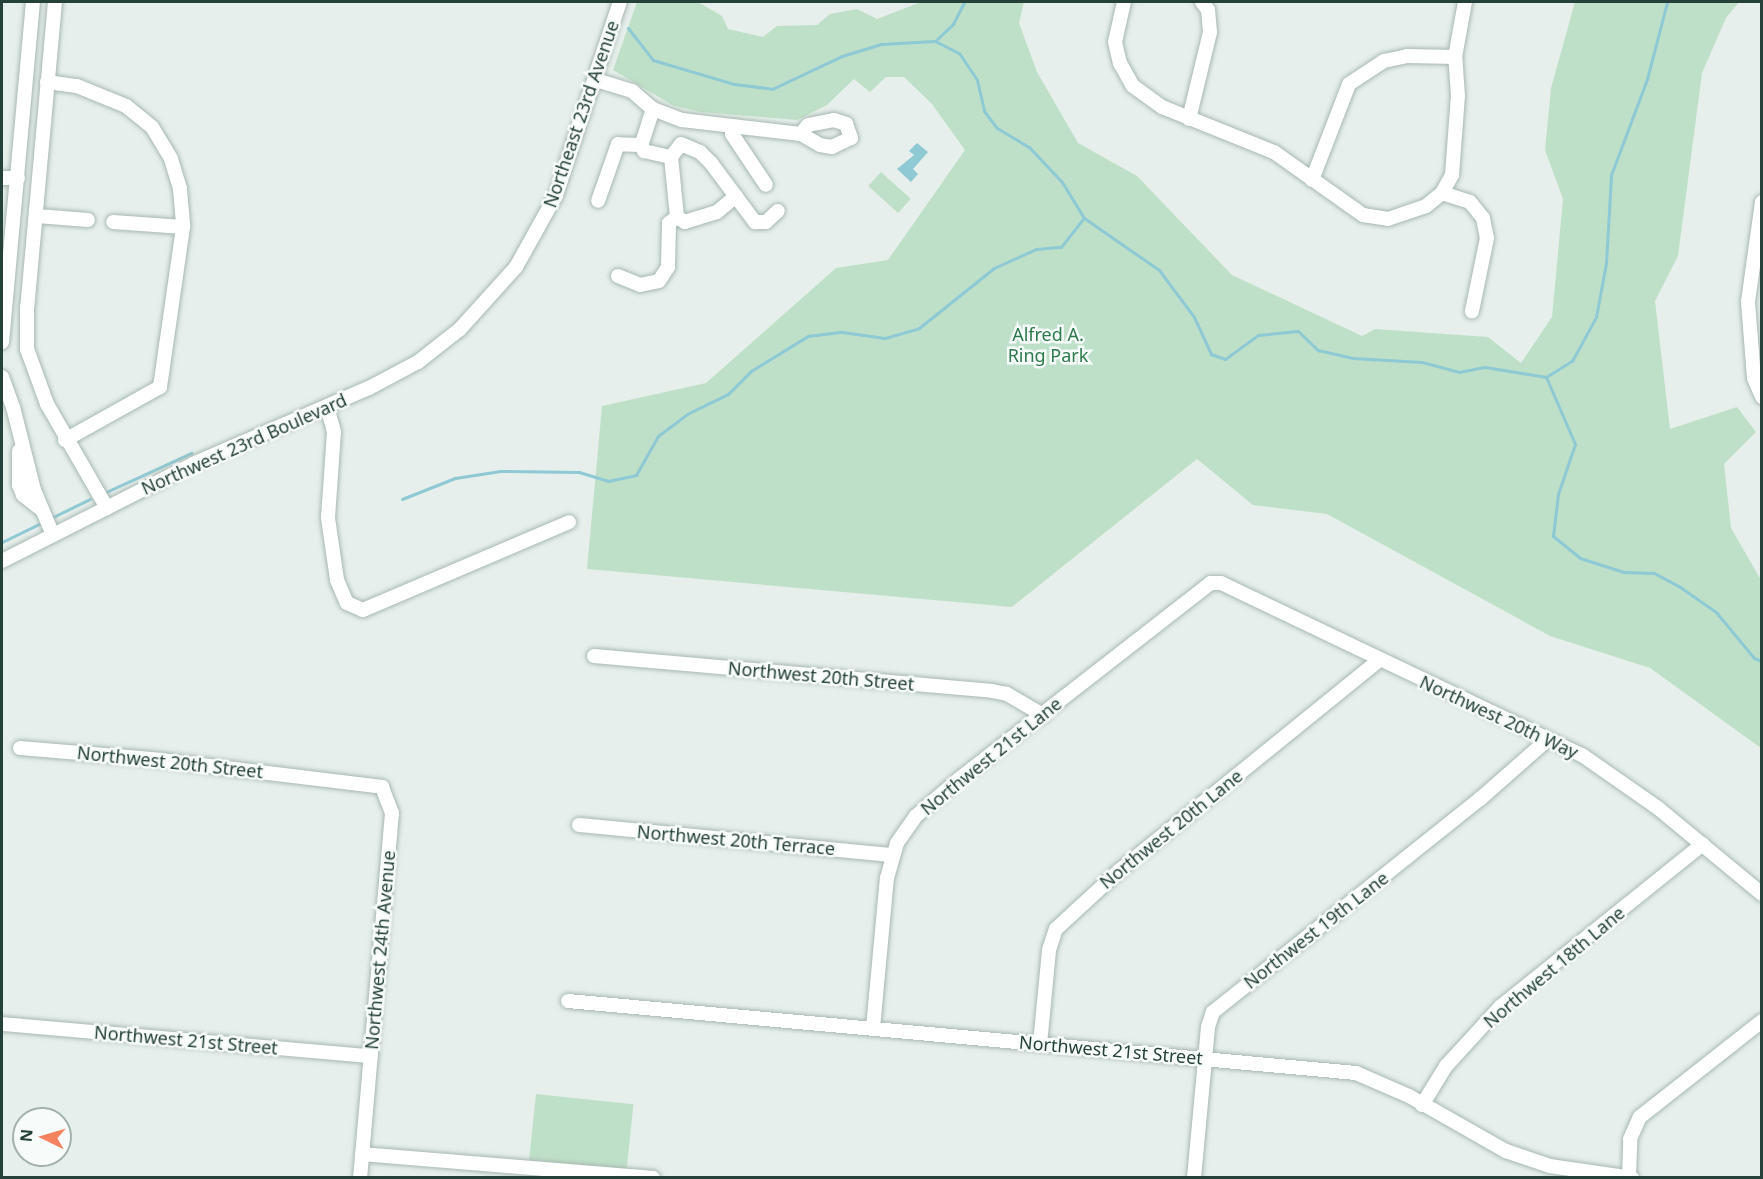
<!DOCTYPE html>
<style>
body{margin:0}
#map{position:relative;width:1763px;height:1179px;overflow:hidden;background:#e6efeb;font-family:"Noto Sans",sans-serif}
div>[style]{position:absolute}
.green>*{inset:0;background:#bfe0c8;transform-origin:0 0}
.water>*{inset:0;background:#8ec9d4}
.stream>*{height:3px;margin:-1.5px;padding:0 1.5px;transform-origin:1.5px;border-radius:1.5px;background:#8ec9d4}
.roads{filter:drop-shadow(0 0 2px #a8b8b2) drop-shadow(0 0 2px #a8b8b2)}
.minor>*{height:14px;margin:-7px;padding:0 7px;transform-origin:7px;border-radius:7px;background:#fff}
span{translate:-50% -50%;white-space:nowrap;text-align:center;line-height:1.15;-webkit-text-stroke:5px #f7fbf9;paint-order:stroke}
.street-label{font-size:18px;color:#24423a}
.park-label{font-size:18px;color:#2d7a4b}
.frame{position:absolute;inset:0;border:3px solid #24423a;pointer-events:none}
.north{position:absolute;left:12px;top:1107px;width:60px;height:60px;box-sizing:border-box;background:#f7fbf9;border:2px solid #a3b1ad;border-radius:50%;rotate:275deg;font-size:16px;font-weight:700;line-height:24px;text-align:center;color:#24423a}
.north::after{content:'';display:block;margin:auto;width:21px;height:27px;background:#f4845f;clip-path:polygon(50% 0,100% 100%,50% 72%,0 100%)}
</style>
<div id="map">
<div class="green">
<i style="clip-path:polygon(637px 2px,698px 2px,722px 16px,728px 29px,763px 37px,777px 26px,817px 25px,830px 14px,857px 9px,877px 19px,921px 2px,1024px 2px,1019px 23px,1037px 72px,1078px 143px,1137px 176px,1232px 275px,1362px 336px,1375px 329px,1488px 337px,1521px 363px,1552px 317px,1563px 199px,1545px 150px,1551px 88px,1575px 2px,1739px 2px,1726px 18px,1702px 73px,1678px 256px,1655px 301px,1670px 429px,1737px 407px,1756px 432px,1724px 464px,1731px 528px,1761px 580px,1761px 748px,1650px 668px,1550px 636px,1327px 514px,1253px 505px,1197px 459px,1012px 607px,587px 569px,602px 406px,706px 383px,836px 268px,888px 260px,965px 150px,932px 104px,904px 77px,886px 77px,870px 92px,854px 79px,827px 105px,797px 120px,701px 112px,674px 106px,613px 70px)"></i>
<i style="left:881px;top:172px;width:40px;height:19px;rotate:42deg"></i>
<i style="left:536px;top:1094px;width:98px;height:67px;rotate:6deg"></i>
</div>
<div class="water">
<i style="clip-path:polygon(917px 143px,928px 152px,913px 169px,918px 174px,911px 182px,897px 169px,914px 155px,909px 151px)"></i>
</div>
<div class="stream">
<i style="left:628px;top:28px;width:41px;rotate:52deg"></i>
<i style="left:653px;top:60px;width:84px;rotate:16.5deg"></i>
<i style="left:734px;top:84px;width:38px;rotate:7deg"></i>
<i style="left:772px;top:89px;width:77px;rotate:-25.2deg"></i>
<i style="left:842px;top:56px;width:41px;rotate:-17.1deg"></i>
<i style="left:881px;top:44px;width:54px;rotate:-3.2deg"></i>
<i style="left:935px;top:41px;width:27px;rotate:27deg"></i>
<i style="left:959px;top:53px;width:32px;rotate:56deg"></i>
<i style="left:977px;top:80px;width:32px;rotate:77deg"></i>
<i style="left:984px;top:111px;width:21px;rotate:53deg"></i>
<i style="left:997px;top:128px;width:37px;rotate:31deg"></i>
<i style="left:1029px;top:147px;width:48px;rotate:46.7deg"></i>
<i style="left:1062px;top:182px;width:42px;rotate:58.6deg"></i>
<i style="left:1084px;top:218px;width:91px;rotate:34.7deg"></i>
<i style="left:1159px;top:270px;width:59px;rotate:53.3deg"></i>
<i style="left:1194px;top:317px;width:41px;rotate:65.3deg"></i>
<i style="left:1211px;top:354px;width:15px;rotate:20deg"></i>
<i style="left:1225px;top:359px;width:41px;rotate:-36deg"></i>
<i style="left:1258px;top:335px;width:40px;rotate:-5.7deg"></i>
<i style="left:1298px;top:331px;width:28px;rotate:44deg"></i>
<i style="left:1318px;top:350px;width:35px;rotate:13deg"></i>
<i style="left:1352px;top:358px;width:70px;rotate:3.3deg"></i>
<i style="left:1422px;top:362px;width:38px;rotate:15deg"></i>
<i style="left:1459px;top:372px;width:26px;rotate:-11deg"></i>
<i style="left:1485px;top:367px;width:62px;rotate:9.3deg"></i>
<i style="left:1546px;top:377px;width:73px;rotate:66.6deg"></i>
<i style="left:1575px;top:444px;width:53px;rotate:108.8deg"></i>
<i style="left:1558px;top:494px;width:42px;rotate:96.8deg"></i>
<i style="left:1553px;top:536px;width:35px;rotate:39deg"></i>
<i style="left:1580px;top:558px;width:46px;rotate:17.7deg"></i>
<i style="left:1624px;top:572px;width:30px;rotate:2deg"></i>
<i style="left:1654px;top:573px;width:30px;rotate:28deg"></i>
<i style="left:1680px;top:587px;width:44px;rotate:34.8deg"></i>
<i style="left:1716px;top:612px;width:60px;rotate:50.4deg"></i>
<i style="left:1754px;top:658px;width:9px;rotate:21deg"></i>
<i style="left:935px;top:41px;width:25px;rotate:-43deg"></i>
<i style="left:953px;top:24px;width:25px;rotate:-63deg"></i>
<i style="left:1546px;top:377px;width:31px;rotate:-32deg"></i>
<i style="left:1572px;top:361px;width:50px;rotate:-61.4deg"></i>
<i style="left:1596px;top:317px;width:55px;rotate:-79.5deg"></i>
<i style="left:1606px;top:263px;width:88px;rotate:-86.7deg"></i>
<i style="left:1611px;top:175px;width:103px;rotate:-69.4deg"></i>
<i style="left:1647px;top:79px;width:80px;rotate:-75.4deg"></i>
<i style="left:106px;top:492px;width:94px;rotate:-24.6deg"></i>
<i style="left:402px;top:499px;width:57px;rotate:-21.6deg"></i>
<i style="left:455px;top:478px;width:46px;rotate:-8.8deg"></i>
<i style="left:500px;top:471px;width:79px;rotate:0.7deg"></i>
<i style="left:579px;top:472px;width:30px;rotate:17deg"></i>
<i style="left:608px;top:481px;width:29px;rotate:-12deg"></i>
<i style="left:636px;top:475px;width:45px;rotate:-60.6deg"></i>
<i style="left:658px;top:436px;width:36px;rotate:-37deg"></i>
<i style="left:687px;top:414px;width:46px;rotate:-26deg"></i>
<i style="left:728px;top:394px;width:33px;rotate:-45deg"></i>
<i style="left:751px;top:371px;width:67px;rotate:-31.6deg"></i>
<i style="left:808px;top:336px;width:34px;rotate:-7deg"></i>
<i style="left:842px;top:332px;width:43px;rotate:7.9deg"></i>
<i style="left:885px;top:338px;width:35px;rotate:-16deg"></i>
<i style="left:919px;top:328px;width:96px;rotate:-38.7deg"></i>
<i style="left:994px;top:268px;width:46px;rotate:-24.3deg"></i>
<i style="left:1036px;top:249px;width:25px;rotate:-5deg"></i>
<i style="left:1061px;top:247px;width:37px;rotate:-52deg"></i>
<i style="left:51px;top:518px;width:43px;rotate:-26deg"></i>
<i style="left:2px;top:542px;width:46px;rotate:-26deg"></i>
</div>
<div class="roads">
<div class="minor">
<i style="left:55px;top:2px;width:306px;rotate:95.2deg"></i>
<i style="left:27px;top:307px;width:42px;rotate:90deg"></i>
<i style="left:27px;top:349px;width:59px;rotate:70deg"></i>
<i style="left:47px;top:404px;width:120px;rotate:60deg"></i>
<i style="left:1124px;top:2px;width:41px;rotate:102.7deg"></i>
<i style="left:1115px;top:42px;width:22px;rotate:77deg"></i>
<i style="left:1120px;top:63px;width:26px;rotate:61deg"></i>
<i style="left:1133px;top:86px;width:36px;rotate:36deg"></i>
<i style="left:1162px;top:107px;width:121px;rotate:21.9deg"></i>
<i style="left:1274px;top:152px;width:109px;rotate:35.3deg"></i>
<i style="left:1363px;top:215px;width:25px;rotate:9deg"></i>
<i style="left:1388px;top:219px;width:40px;rotate:-18.9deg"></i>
<i style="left:1426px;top:206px;width:21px;rotate:-39deg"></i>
<i style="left:1442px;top:193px;width:21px;rotate:-61deg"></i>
<i style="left:1452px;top:175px;width:79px;rotate:-85.7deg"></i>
<i style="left:1458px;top:96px;width:39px;rotate:-94deg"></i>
<i style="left:1455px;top:57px;width:56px;rotate:-79.7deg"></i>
<i style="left:596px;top:80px;width:38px;rotate:17deg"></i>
<i style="left:632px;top:91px;width:28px;rotate:41deg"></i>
<i style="left:653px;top:109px;width:38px;rotate:108deg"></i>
<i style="left:641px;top:145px;width:23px;rotate:-178deg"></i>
<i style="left:618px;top:144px;width:60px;rotate:109.3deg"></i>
<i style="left:47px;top:82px;width:30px;rotate:8deg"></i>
<i style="left:77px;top:86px;width:53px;rotate:22.2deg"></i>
<i style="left:126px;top:106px;width:33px;rotate:39deg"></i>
<i style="left:152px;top:127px;width:37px;rotate:59deg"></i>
<i style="left:171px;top:159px;width:31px;rotate:73deg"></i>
<i style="left:180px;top:189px;width:38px;rotate:85deg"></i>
<i style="left:183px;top:227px;width:70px;rotate:-175.9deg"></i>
<i style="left:653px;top:109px;width:31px;rotate:21deg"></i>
<i style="left:682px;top:120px;width:50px;rotate:6.8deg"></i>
<i style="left:732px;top:126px;width:8px;rotate:90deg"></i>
<i style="left:732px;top:134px;width:61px;rotate:56.3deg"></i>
<i style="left:1189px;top:119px;width:89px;rotate:-76.4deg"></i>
<i style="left:1210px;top:32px;width:22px;rotate:-95deg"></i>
<i style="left:1208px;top:10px;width:10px;rotate:-127deg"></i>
<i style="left:732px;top:126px;width:69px;rotate:6.6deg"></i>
<i style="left:801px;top:134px;width:11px;rotate:-52deg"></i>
<i style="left:808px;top:125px;width:26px;rotate:-11deg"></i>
<i style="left:834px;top:120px;width:13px;rotate:18deg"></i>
<i style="left:846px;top:124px;width:15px;rotate:70deg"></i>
<i style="left:851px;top:138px;width:21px;rotate:155deg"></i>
<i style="left:832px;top:147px;width:12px;rotate:-171deg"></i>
<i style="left:820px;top:145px;width:22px;rotate:-150deg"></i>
<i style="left:641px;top:145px;width:7px;rotate:63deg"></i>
<i style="left:644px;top:151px;width:28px;rotate:13deg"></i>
<i style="left:2px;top:178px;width:16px"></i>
<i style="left:1312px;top:180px;width:103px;rotate:-68.9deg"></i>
<i style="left:1349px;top:84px;width:42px;rotate:-33.3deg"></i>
<i style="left:1384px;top:61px;width:24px;rotate:-12deg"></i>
<i style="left:1407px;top:56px;width:48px;rotate:1.2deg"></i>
<i style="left:1442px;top:193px;width:29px;rotate:18deg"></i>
<i style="left:1470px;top:202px;width:21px;rotate:51deg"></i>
<i style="left:1483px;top:218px;width:20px;rotate:79deg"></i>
<i style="left:1487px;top:238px;width:75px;rotate:101.6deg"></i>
<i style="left:736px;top:196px;width:25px;rotate:140deg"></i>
<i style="left:717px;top:212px;width:34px;rotate:163deg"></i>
<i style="left:685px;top:222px;width:9px;rotate:-148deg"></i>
<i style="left:677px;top:217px;width:60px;rotate:-95.7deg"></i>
<i style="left:671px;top:157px;width:16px;rotate:-52deg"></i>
<i style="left:681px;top:144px;width:21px;rotate:23deg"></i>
<i style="left:700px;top:152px;width:16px;rotate:45deg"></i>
<i style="left:711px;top:163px;width:74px;rotate:53.3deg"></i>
<i style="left:755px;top:222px;width:11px"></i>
<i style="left:766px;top:222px;width:16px;rotate:-43deg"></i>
<i style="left:1762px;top:202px;width:101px;rotate:98deg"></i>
<i style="left:1748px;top:302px;width:76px;rotate:85.5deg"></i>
<i style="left:1754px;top:378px;width:21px;rotate:67deg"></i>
<i style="left:37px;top:216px;width:51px;rotate:4.5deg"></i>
<i style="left:618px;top:276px;width:24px;rotate:22deg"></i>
<i style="left:640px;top:285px;width:19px;rotate:-12deg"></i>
<i style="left:659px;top:281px;width:17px;rotate:-57deg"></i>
<i style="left:668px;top:267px;width:44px;rotate:-88.7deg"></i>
<i style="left:669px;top:223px;width:10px;rotate:-37deg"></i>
<i style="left:2px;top:342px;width:341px;rotate:-84.8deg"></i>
<i style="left:2px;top:377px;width:32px;rotate:70deg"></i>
<i style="left:13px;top:407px;width:86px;rotate:75.8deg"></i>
<i style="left:34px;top:490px;width:49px;rotate:67.1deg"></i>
<i style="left:327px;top:407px;width:26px;rotate:74deg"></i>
<i style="left:334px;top:432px;width:86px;rotate:94deg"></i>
<i style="left:328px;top:518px;width:63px;rotate:81.7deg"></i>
<i style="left:337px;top:580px;width:25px;rotate:67deg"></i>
<i style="left:347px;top:603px;width:17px;rotate:24deg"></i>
<i style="left:363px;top:610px;width:224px;rotate:-23.1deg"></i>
<i style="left:65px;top:440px;width:109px;rotate:-29.2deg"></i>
<i style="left:160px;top:387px;width:162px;rotate:-81.8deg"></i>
<i style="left:19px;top:451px;width:34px;rotate:90deg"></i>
<i style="left:19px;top:485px;width:11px;rotate:68deg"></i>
<i style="left:23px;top:495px;width:23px;rotate:38deg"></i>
<i style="left:2px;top:561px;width:214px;rotate:-26.9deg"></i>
<i style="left:193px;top:464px;width:192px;rotate:-23.4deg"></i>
<i style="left:369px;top:388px;width:55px;rotate:-28deg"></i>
<i style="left:418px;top:362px;width:53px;rotate:-38.2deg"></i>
<i style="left:460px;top:329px;width:84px;rotate:-47.9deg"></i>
<i style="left:516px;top:267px;width:82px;rotate:-60.9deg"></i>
<i style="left:556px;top:195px;width:203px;rotate:-71.7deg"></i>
<i style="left:594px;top:656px;width:400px;rotate:5deg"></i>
<i style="left:992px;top:691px;width:15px;rotate:11deg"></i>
<i style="left:1007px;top:694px;width:42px;rotate:30.3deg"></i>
<i style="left:20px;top:748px;width:132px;rotate:4.8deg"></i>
<i style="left:152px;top:759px;width:232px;rotate:6.9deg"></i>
<i style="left:382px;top:787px;width:28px;rotate:69deg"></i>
<i style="left:392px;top:813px;width:366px;rotate:95deg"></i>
<i style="left:579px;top:825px;width:314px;rotate:5.5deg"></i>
<i style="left:568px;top:1001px;width:791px;rotate:5.22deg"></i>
<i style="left:1356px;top:1073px;width:58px;rotate:23.5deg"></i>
<i style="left:1409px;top:1096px;width:112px;rotate:29.6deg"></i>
<i style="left:1506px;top:1151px;width:46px;rotate:18.8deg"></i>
<i style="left:1550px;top:1166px;width:83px;rotate:8.3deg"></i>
<i style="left:2px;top:1024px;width:370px;rotate:5deg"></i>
<i style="left:873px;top:1028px;width:151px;rotate:-84.7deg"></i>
<i style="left:887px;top:878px;width:36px;rotate:-74deg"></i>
<i style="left:897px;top:843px;width:33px;rotate:-55deg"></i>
<i style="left:916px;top:816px;width:57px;rotate:-40.7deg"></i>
<i style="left:959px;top:779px;width:319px;rotate:-37.9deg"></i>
<i style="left:1211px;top:583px;width:10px"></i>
<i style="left:1221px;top:583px;width:400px;rotate:25.5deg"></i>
<i style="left:1582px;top:755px;width:93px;rotate:34.9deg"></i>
<i style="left:1658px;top:808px;width:135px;rotate:39.6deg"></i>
<i style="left:1040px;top:1044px;width:94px;rotate:-84.5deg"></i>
<i style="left:1049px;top:950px;width:22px;rotate:-72deg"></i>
<i style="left:1056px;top:929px;width:87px;rotate:-42.7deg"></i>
<i style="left:1120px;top:870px;width:333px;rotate:-39deg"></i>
<i style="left:1422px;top:1105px;width:46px;rotate:-58.4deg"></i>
<i style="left:1446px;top:1066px;width:80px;rotate:-47.5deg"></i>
<i style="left:1500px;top:1007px;width:260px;rotate:-38.8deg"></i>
<i style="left:362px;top:1154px;width:292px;rotate:4.7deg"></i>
<i style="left:1629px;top:1177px;width:38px;rotate:-88deg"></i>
<i style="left:1630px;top:1139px;width:24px;rotate:-66deg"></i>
<i style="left:1640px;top:1117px;width:155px;rotate:-38.2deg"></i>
<i style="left:1194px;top:1178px;width:152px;rotate:-84.7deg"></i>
<i style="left:1208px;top:1027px;width:16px;rotate:-72deg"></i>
<i style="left:1213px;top:1012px;width:342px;rotate:-38.6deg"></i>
<i style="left:1480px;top:799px;width:88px;rotate:-41.3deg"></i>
</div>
</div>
<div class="street-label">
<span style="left:581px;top:114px;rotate:-71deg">Northeast 23rd Avenue</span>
<span style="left:244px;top:444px;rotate:-24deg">Northwest 23rd Boulevard</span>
<span style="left:821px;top:676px;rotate:5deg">Northwest 20th Street</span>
<span style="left:1499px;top:717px;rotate:25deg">Northwest 20th Way</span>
<span style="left:991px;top:756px;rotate:-39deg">Northwest 21st Lane</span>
<span style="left:170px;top:762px;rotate:6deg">Northwest 20th Street</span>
<span style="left:1171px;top:829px;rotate:-39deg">Northwest 20th Lane</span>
<span style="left:736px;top:840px;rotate:5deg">Northwest 20th Terrace</span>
<span style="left:1316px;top:930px;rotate:-38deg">Northwest 19th Lane</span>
<span style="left:380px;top:950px;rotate:-85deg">Northwest 24th Avenue</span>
<span style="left:1554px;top:967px;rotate:-40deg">Northwest 18th Lane</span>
<span style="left:186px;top:1040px;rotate:5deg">Northwest 21st Street</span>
<span style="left:1111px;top:1050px;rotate:5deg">Northwest 21st Street</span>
</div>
<div class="park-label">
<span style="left:1048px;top:345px">Alfred A.<br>Ring Park</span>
</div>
<div class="frame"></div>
<div class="north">N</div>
</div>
